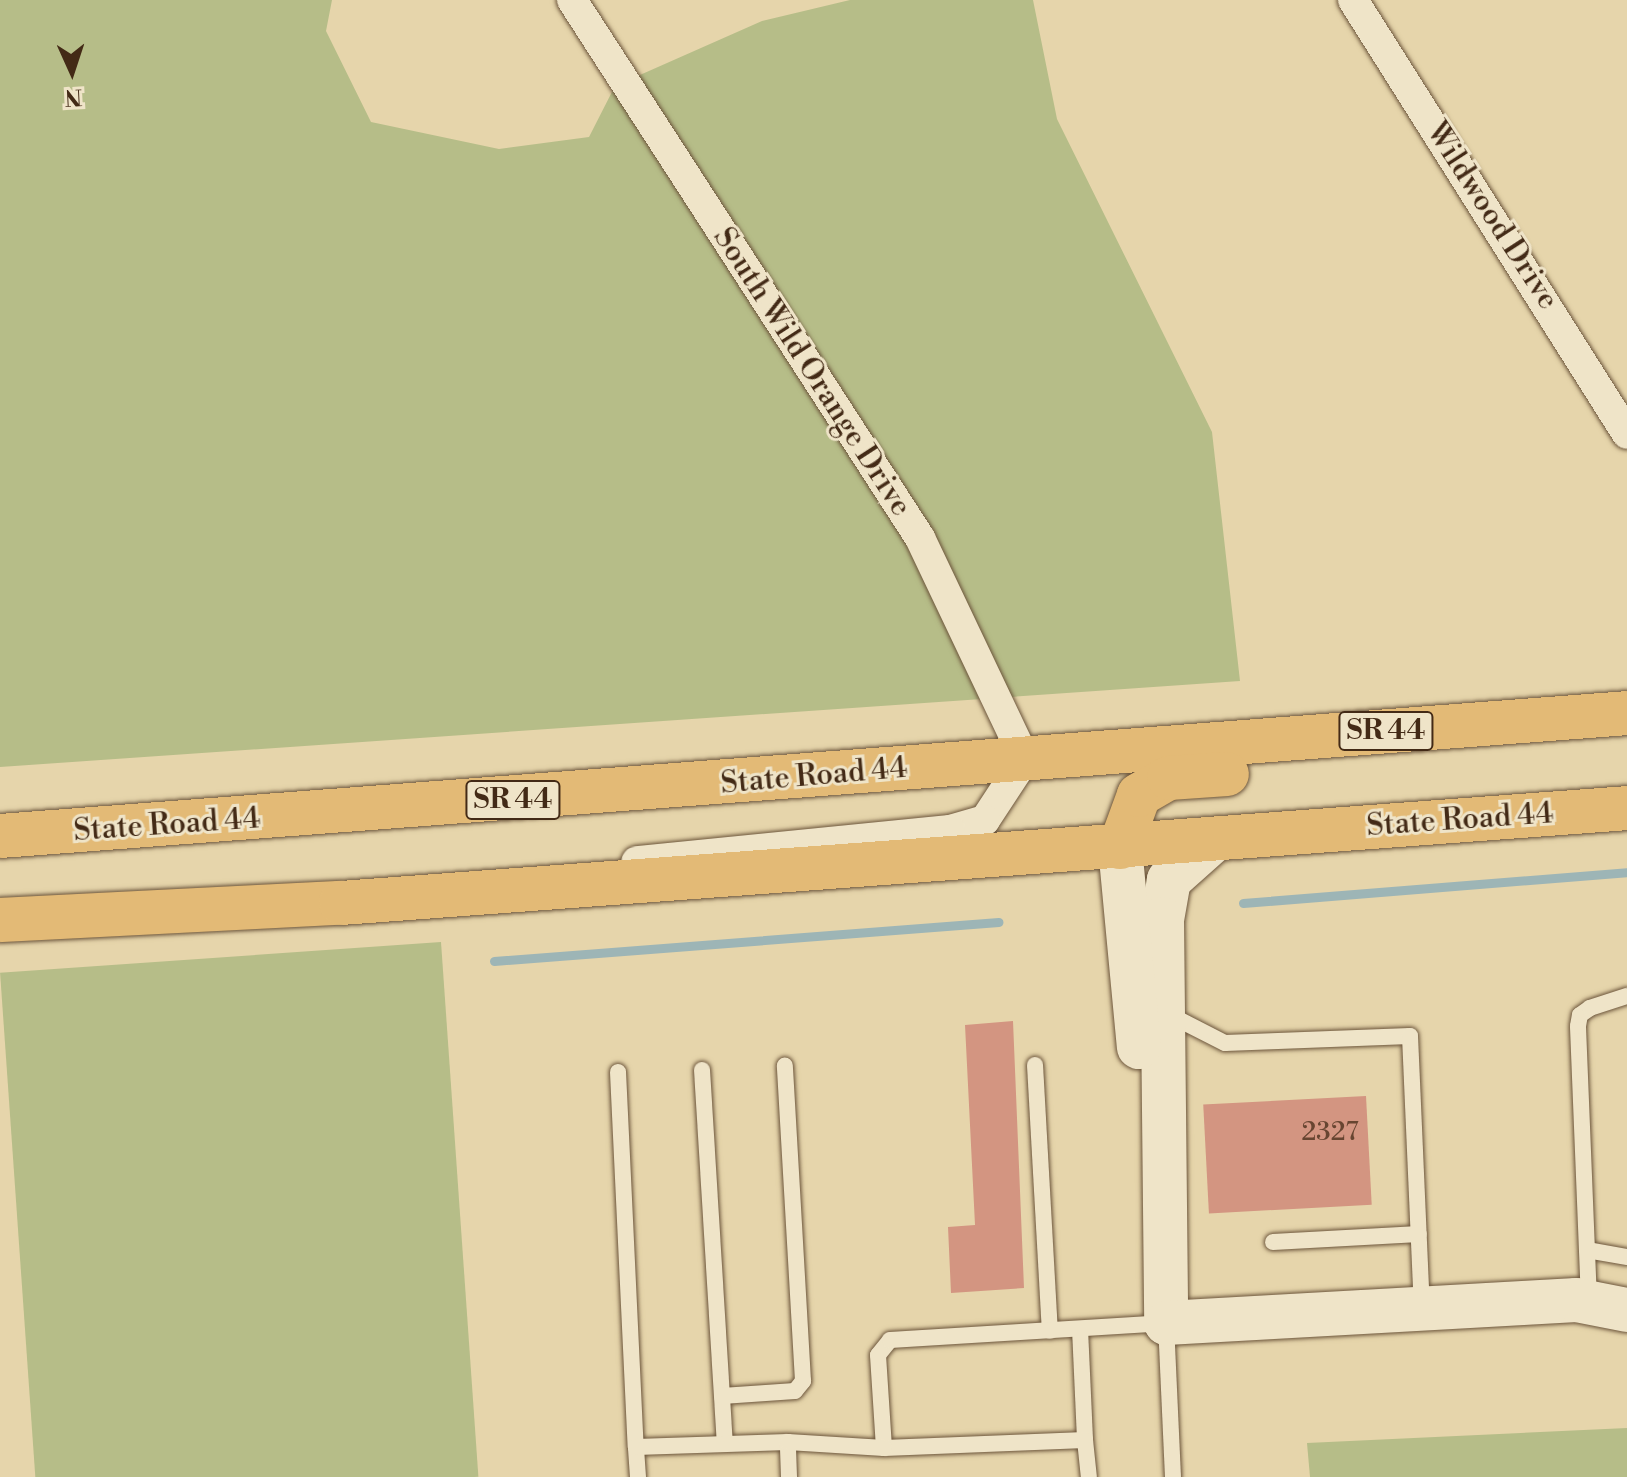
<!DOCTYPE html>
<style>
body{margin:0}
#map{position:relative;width:1627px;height:1477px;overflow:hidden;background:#e6d5ab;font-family:"Libre Bodoni",serif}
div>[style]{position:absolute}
.green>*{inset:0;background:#b6bd88;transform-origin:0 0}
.stream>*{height:9px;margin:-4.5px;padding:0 4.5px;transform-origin:4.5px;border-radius:4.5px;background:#9db5b6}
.building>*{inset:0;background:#d39581;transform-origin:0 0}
.roads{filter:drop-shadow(0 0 2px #6c553b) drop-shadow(0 0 2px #6c553b)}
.lane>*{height:16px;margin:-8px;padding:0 8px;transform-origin:8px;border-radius:8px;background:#efe4c8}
.street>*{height:30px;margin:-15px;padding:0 15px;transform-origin:15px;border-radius:15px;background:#efe4c8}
.secondary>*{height:44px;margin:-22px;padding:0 22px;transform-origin:22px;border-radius:22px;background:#efe4c8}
.primary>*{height:44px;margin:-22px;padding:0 22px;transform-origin:22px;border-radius:22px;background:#e3ba76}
span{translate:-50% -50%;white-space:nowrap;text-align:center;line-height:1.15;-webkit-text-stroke:6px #efe4c8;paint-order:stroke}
.number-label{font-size:26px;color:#674531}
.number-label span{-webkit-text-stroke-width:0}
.shield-label span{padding:2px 6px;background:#efe4c8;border:2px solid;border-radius:6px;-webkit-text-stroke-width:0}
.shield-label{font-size:28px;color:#432a16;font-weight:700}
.street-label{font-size:30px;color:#432a16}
.north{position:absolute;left:32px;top:32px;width:80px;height:80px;-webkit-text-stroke:6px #efe4c8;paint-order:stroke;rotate:177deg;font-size:22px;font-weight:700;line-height:32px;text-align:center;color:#432a16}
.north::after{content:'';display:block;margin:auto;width:28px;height:36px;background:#432a16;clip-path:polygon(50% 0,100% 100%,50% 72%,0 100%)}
</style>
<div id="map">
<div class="green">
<i style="clip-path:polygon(0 0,332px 0,326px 31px,371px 122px,499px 149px,589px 137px,615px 86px,762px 21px,850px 0,1033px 0,1057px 119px,1212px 432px,1240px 681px,0 767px)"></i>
<i style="left:441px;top:942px;width:536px;height:442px;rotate:86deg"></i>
<i style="clip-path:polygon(1627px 1428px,1627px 1477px,1310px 1477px,1307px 1443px)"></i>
</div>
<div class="stream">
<i style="left:1243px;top:903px;width:385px;rotate:-4.6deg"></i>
<i style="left:494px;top:961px;width:506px;rotate:-4.42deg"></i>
</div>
<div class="building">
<i style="clip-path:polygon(1013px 1021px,1024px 1288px,951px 1293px,948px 1227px,975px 1225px,965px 1025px)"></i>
<i style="left:1366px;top:1096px;width:109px;height:163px;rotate:87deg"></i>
</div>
<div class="roads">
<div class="lane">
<i style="left:1168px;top:1014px;width:64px;rotate:27deg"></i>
<i style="left:1225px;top:1043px;width:185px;rotate:-2.2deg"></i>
<i style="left:1410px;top:1036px;width:271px;rotate:87.5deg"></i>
<i style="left:1035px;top:1065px;width:266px;rotate:86.8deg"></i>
<i style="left:702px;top:1070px;width:373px;rotate:86.5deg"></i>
<i style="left:618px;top:1072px;width:375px;rotate:87.3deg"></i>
<i style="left:1273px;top:1242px;width:146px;rotate:-3.1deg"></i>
<i style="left:1587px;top:1250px;width:41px;rotate:9.9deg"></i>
<i style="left:1589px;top:1301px;width:275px;rotate:-92.3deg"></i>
<i style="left:1578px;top:1026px;width:11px;rotate:-80deg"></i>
<i style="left:1580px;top:1015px;width:12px;rotate:-35deg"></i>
<i style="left:1590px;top:1008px;width:39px;rotate:-18deg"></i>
<i style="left:1080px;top:1329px;width:111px;rotate:87.4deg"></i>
<i style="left:1085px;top:1440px;width:201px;rotate:177.7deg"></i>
<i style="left:884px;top:1448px;width:93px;rotate:-93.7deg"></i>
<i style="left:878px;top:1355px;width:19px;rotate:-51deg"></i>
<i style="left:890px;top:1340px;width:277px;rotate:-3.5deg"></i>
<i style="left:1166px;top:1323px;width:154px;rotate:87.4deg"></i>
<i style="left:722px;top:1396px;width:73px;rotate:-3.9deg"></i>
<i style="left:795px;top:1391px;width:13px;rotate:-51deg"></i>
<i style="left:803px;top:1381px;width:316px;rotate:-93.3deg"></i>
<i style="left:1085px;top:1440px;width:37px;rotate:84deg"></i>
<i style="left:638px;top:1477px;width:30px;rotate:-94deg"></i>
<i style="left:636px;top:1447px;width:152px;rotate:-1.9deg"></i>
<i style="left:789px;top:1477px;width:35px;rotate:-92deg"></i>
<i style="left:788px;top:1442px;width:96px;rotate:3.6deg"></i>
</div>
<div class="street">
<i style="left:572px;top:0;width:641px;rotate:57.1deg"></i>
<i style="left:920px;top:538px;width:245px;rotate:64.6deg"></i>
<i style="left:1025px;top:759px;width:73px;rotate:123.3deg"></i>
<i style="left:985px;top:820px;width:36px;rotate:164deg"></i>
<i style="left:950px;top:830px;width:315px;rotate:174.3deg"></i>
<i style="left:1353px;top:0;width:513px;rotate:57.73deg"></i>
</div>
<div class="secondary">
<i style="left:1215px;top:839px;width:62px;rotate:138.3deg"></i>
<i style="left:1169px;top:880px;width:40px;rotate:100deg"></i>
<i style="left:1162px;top:919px;width:404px;rotate:89.4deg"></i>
<i style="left:1166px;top:1323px;width:411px;rotate:-3.2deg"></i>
<i style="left:1576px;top:1300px;width:52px;rotate:11.1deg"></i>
<i style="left:1120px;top:847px;width:201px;rotate:84.6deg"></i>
</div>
<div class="primary">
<i style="left:0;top:836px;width:1632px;rotate:-4.32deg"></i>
<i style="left:1120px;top:847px;width:55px;rotate:-69.9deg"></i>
<i style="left:1139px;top:795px;width:34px;rotate:-30deg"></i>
<i style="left:1169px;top:778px;width:58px;rotate:-3.9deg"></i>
<i style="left:0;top:920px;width:341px;rotate:-2.9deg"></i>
<i style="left:341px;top:903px;width:1290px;rotate:-4.22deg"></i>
</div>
</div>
<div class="number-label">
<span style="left:1330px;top:1133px">2327</span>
</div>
<div class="shield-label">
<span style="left:1386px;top:731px">SR 44</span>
<span style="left:513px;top:800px">SR 44</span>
</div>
<div class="street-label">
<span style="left:1492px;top:216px;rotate:57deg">Wildwood Drive</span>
<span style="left:812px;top:372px;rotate:57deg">South Wild Orange Drive</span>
<span style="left:814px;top:776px;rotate:-5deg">State Road 44</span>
<span style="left:1460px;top:820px;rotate:-4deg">State Road 44</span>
<span style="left:167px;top:825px;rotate:-4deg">State Road 44</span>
</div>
<div class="north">N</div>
</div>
